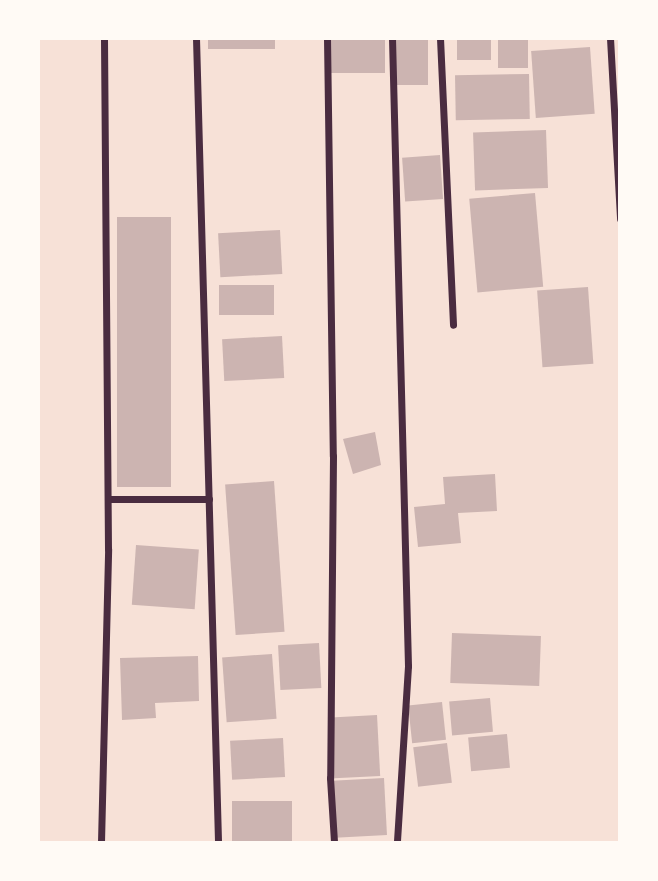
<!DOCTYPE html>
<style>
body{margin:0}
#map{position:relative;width:658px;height:881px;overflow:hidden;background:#f7e1d7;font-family:Roboto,sans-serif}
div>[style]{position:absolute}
.building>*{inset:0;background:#ccb4b1;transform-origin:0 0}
.minor>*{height:7px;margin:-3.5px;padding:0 3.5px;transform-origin:3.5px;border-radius:3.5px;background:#4a2c40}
span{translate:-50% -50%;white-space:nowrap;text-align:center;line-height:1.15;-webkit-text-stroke:6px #fffaf5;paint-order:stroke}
.frame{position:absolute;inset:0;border:40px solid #fffaf5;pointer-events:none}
</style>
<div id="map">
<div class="building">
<i style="left:208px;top:38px;width:67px;height:11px"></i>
<i style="left:329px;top:38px;width:56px;height:35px"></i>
<i style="left:395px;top:38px;width:33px;height:47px"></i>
<i style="left:457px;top:38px;width:34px;height:22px"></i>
<i style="left:498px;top:38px;width:30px;height:30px"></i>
<i style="left:590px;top:47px;width:67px;height:59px;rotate:86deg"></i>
<i style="left:529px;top:74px;width:45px;height:74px;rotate:89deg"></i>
<i style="left:546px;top:130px;width:58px;height:73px;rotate:88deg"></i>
<i style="left:440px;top:155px;width:44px;height:38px;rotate:86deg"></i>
<i style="left:535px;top:193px;width:94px;height:66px;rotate:85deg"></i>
<i style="left:117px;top:217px;width:54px;height:270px"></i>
<i style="left:280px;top:230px;width:44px;height:62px;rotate:87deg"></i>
<i style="left:274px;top:285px;width:30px;height:55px;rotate:90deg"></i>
<i style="left:588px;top:287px;width:77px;height:51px;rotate:86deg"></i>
<i style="left:282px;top:336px;width:42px;height:60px;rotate:87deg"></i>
<i style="clip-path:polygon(375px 432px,381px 465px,353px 474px,343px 439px)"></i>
<i style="clip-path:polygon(495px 474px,497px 511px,458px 513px,461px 543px,418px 547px,414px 507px,445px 504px,443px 477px)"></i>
<i style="left:274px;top:481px;width:151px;height:49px;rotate:86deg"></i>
<i style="left:136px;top:545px;width:63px;height:60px;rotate:4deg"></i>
<i style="left:452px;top:633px;width:89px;height:50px;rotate:2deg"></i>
<i style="left:319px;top:643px;width:45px;height:41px;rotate:87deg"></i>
<i style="left:272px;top:654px;width:65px;height:50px;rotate:86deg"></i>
<i style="clip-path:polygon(198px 656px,199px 701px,155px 703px,156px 718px,122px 720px,120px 658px)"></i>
<i style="left:490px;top:698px;width:34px;height:41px;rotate:85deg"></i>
<i style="left:442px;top:702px;width:38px;height:34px;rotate:84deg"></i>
<i style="left:377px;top:715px;width:61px;height:46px;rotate:87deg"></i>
<i style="left:507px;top:734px;width:34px;height:39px;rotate:85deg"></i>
<i style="left:283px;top:738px;width:39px;height:53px;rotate:87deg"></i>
<i style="left:447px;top:743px;width:40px;height:34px;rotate:83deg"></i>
<i style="left:384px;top:778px;width:57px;height:52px;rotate:87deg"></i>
<i style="left:232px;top:801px;width:60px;height:41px"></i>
</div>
<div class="minor">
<i style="left:196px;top:38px;width:804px;rotate:88.43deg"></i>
<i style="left:327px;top:38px;width:418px;rotate:89.2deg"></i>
<i style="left:333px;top:456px;width:322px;rotate:90.5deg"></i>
<i style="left:330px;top:778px;width:64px;rotate:86.4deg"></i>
<i style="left:392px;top:38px;width:628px;rotate:88.54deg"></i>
<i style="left:408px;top:666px;width:176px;rotate:93.6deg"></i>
<i style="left:440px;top:38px;width:287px;rotate:87.4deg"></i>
<i style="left:610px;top:38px;width:181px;rotate:86.8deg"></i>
<i style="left:108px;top:499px;width:101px"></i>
<i style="left:101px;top:842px;width:293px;rotate:-88.6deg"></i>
<i style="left:108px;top:549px;width:511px;rotate:-90.45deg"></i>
</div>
<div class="frame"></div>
</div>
